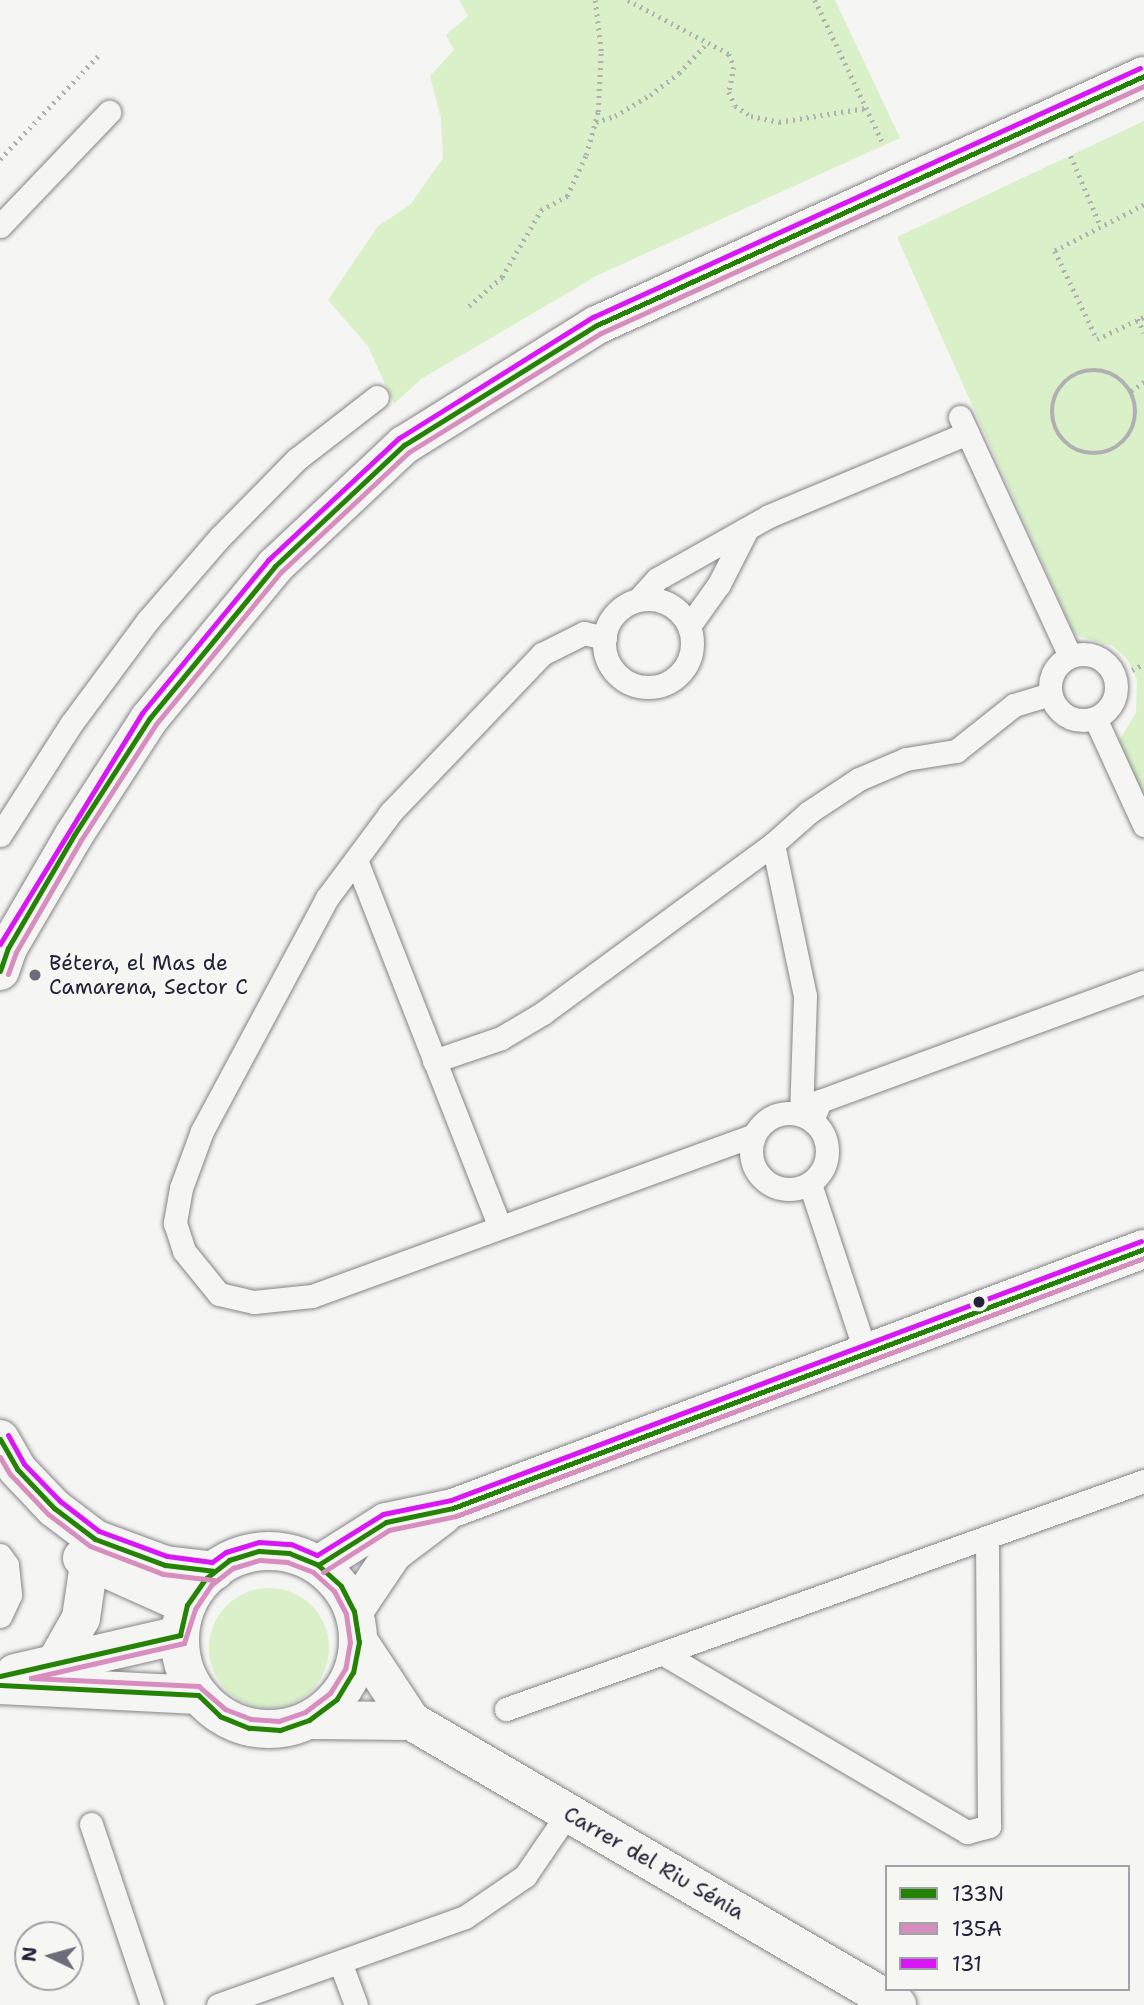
<!DOCTYPE html>
<meta charset="utf-8">
<style>
body{margin:0}
#map{position:relative;width:1144px;height:2005px;overflow:hidden;background:#f5f5f3;font-family:"Shantell Sans",sans-serif}
div>[style]{position:absolute}
.green>*{inset:0;background:#d9f0c9}
.round{border-radius:50%}
.path>*{height:4.5px;margin-top:-2.25px;transform-origin:0;background:repeating-linear-gradient(90deg,#b0b0b2 0 2px,transparent 0 7px)}
.path>.ring{margin:-2.25px;padding:0;box-sizing:content-box;background:none;border:4.5px solid #b0b0b2;border-radius:50%}
.roads{filter:drop-shadow(0 0 2px #858589) drop-shadow(0 0 2px #858589)}
.lane>*{height:23px;margin:-11.5px;padding:0 11.5px;transform-origin:11.5px;border-radius:11.5px;background:#f5f5f3}
.lane>.ring{margin:-11.5px;padding:0;box-sizing:content-box;background:none;border:23px solid #f5f5f3;border-radius:50%}
.street>*{height:38px;margin:-19px;padding:0 19px;transform-origin:19px;border-radius:19px;background:#f5f5f3}
.street>.ring{margin:-19px;padding:0;box-sizing:content-box;background:none;border:38px solid #f5f5f3;border-radius:50%}
.bus-1>*{height:5px;margin:-2.5px;padding:0 2.5px;transform-origin:2.5px;border-radius:2.5px;background:#248204}
.bus-2>*{height:5px;margin:-2.5px;padding:0 2.5px;transform-origin:2.5px;border-radius:2.5px;background:#d88dbf}
.bus-3>*{height:5px;margin:-2.5px;padding:0 2.5px;transform-origin:2.5px;border-radius:2.5px;background:#d816f6}
.dots>*{width:19px;height:19px;translate:-50% -50%;box-sizing:border-box;border:4px solid #f6f6f2;border-radius:50%}
span{translate:-50% -50%;white-space:nowrap;text-align:center;line-height:1.15;-webkit-text-stroke:7px #f6f6f2;paint-order:stroke}
.poi-label{font-size:21px;color:#22223b}
.left{translate:0 -50%;text-align:left}
.street-label{font-size:21px;color:#22223b}
.legend{position:absolute;left:885px;top:1865px;width:245px;height:126px;box-sizing:border-box;background:#f6f6f2;border:2px solid #a1a1a9;margin:0;padding:9px 12px;list-style:none;font-size:21px;color:#22223b}
.legend li{display:flex;align-items:center;gap:14px;height:35px}
.legend b{width:35px;border:2px solid #a1a1a9}
.north{position:absolute;left:14px;top:1921px;width:70px;height:70px;box-sizing:border-box;background:#f6f6f2;border:2px solid #a1a1a9;border-radius:50%;rotate:275deg;font-size:19px;font-weight:700;line-height:28px;text-align:center;color:#22223b}
.north::after{content:'';display:block;margin:auto;width:24px;height:32px;background:#6c6c7b;clip-path:polygon(50% 0,100% 100%,50% 72%,0 100%)}
</style>
<div id="map">
<div class="green">
<i style="clip-path:polygon(459px 0,835px 0,900px 138px,598px 275px,421px 379px,394px 404px,368px 346px,328px 300px,378px 226px,411px 204px,443px 158px,441px 119px,430px 76px,454px 50px,446px 35px,468px 16px)"></i>
<i style="clip-path:polygon(1144px 121px,1144px 804px,1117px 744px,1136px 713px,1137px 680px,1127px 659px,1113px 646px,1075px 635px,897px 237px)"></i>
<i class="round" style="left:209px;top:1588px;width:120px;height:120px"></i>
</div>
<div class="path">
<i style="left:628px;top:0;width:115px;rotate:28.1deg"></i>
<i style="left:729px;top:54px;width:14px;rotate:69deg"></i>
<i style="left:734px;top:67px;width:25px;rotate:101deg"></i>
<i style="left:729px;top:92px;width:15px;rotate:67deg"></i>
<i style="left:735px;top:106px;width:19px;rotate:32deg"></i>
<i style="left:751px;top:116px;width:29px;rotate:12deg"></i>
<i style="left:779px;top:122px;width:88px;rotate:-9.1deg"></i>
<i style="left:815px;top:0;width:158px;rotate:64.6deg"></i>
<i style="left:596px;top:122px;width:20px;rotate:-18deg"></i>
<i style="left:615px;top:116px;width:41px;rotate:-31deg"></i>
<i style="left:650px;top:95px;width:36px;rotate:-37deg"></i>
<i style="left:679px;top:73px;width:42px;rotate:-46.9deg"></i>
<i style="left:1071px;top:156px;width:77px;rotate:67.1deg"></i>
<i style="left:0;top:159px;width:142px;rotate:-46.4deg"></i>
<i style="left:1144px;top:205px;width:100px;rotate:152.7deg"></i>
<i style="left:1055px;top:251px;width:98px;rotate:64.5deg"></i>
<i style="left:1097px;top:339px;width:52px;rotate:-25.1deg"></i>
<i style="left:469px;top:306px;width:44px;rotate:-41.3deg"></i>
<i style="left:502px;top:277px;width:78px;rotate:-59.8deg"></i>
<i style="left:541px;top:210px;width:30px;rotate:-28deg"></i>
<i style="left:567px;top:196px;width:45px;rotate:-65.1deg"></i>
<i style="left:586px;top:155px;width:45px;rotate:-74.4deg"></i>
<i style="left:598px;top:112px;width:61px;rotate:-87.2deg"></i>
<i style="left:601px;top:51px;width:51px;rotate:-96.7deg"></i>
<i style="left:1138px;top:319px;width:15px;rotate:67deg"></i>
<i class="ring" style="left:1052px;top:370px;width:79.5px;height:79.5px"></i>
<i style="left:1131px;top:391px;width:16px;rotate:-35deg"></i>
<i style="left:1132px;top:670px;width:13px;rotate:-27deg"></i>
</div>
<div class="roads">
<div class="lane">
<i style="left:0;top:226px;width:158px;rotate:-46.3deg"></i>
<i style="left:960px;top:417px;width:263px;rotate:65.3deg"></i>
<i class="ring" style="left:604px;top:599px;width:65px;height:65px"></i>
<i style="left:638px;top:600px;width:28px;rotate:-48deg"></i>
<i style="left:657px;top:579px;width:129px;rotate:-29.4deg"></i>
<i style="left:769px;top:516px;width:215px;rotate:-22.7deg"></i>
<i style="left:689px;top:626px;width:52px;rotate:-54.5deg"></i>
<i style="left:719px;top:584px;width:62px;rotate:-63deg"></i>
<i style="left:605px;top:638px;width:22px;rotate:-167deg"></i>
<i style="left:584px;top:633px;width:47px;rotate:153.4deg"></i>
<i style="left:542px;top:654px;width:219px;rotate:133.7deg"></i>
<i style="left:391px;top:812px;width:107px;rotate:126.7deg"></i>
<i style="left:327px;top:898px;width:264px;rotate:118.2deg"></i>
<i style="left:202px;top:1131px;width:61px;rotate:110.2deg"></i>
<i style="left:181px;top:1188px;width:36px;rotate:100deg"></i>
<i style="left:175px;top:1223px;width:29px;rotate:72deg"></i>
<i style="left:184px;top:1251px;width:55px;rotate:50.9deg"></i>
<i style="left:219px;top:1294px;width:36px;rotate:13deg"></i>
<i style="left:254px;top:1302px;width:58px;rotate:-5.9deg"></i>
<i style="left:312px;top:1296px;width:470px;rotate:-20deg"></i>
<i class="ring" style="left:1050px;top:654px;width:43px;height:43px"></i>
<i style="left:1095px;top:718px;width:118px;rotate:65.4deg"></i>
<i style="left:0;top:835px;width:132px;rotate:-57.4deg"></i>
<i style="left:71px;top:724px;width:129px;rotate:-53.5deg"></i>
<i style="left:148px;top:620px;width:110px;rotate:-49.1deg"></i>
<i style="left:220px;top:537px;width:110px;rotate:-45.4deg"></i>
<i style="left:297px;top:459px;width:101px;rotate:-37.8deg"></i>
<i style="left:773px;top:844px;width:155px;rotate:78.1deg"></i>
<i style="left:805px;top:996px;width:118px;rotate:91.9deg"></i>
<i style="left:356px;top:860px;width:391px;rotate:68.6deg"></i>
<i style="left:434px;top:1061px;width:71px;rotate:-18.9deg"></i>
<i style="left:501px;top:1038px;width:49px;rotate:-30.8deg"></i>
<i style="left:543px;top:1013px;width:285px;rotate:-36.3deg"></i>
<i style="left:773px;top:844px;width:48px;rotate:-41.6deg"></i>
<i style="left:809px;top:812px;width:60px;rotate:-33.4deg"></i>
<i style="left:859px;top:779px;width:51px;rotate:-23.1deg"></i>
<i style="left:906px;top:759px;width:51px;rotate:-9.1deg"></i>
<i style="left:956px;top:751px;width:74px;rotate:-38.4deg"></i>
<i style="left:1014px;top:705px;width:38px;rotate:-17deg"></i>
<i class="ring" style="left:751px;top:1113px;width:53px;height:53px"></i>
<i style="left:812px;top:1120px;width:21px;rotate:-67deg"></i>
<i style="left:820px;top:1101px;width:345px;rotate:-20.2deg"></i>
<i style="left:810px;top:1184px;width:181px;rotate:71.7deg"></i>
<i style="left:0;top:1555px;width:12px;rotate:55deg"></i>
<i style="left:7px;top:1565px;width:30px;rotate:84deg"></i>
<i style="left:10px;top:1595px;width:23px;rotate:115deg"></i>
<i style="left:662px;top:1653px;width:354px;rotate:30.4deg"></i>
<i style="left:967px;top:1832px;width:23px;rotate:-15deg"></i>
<i style="left:989px;top:1826px;width:289px;rotate:-90.4deg"></i>
<i style="left:506px;top:1709px;width:678px;rotate:-19.67deg"></i>
<i style="left:91px;top:1824px;width:191px;rotate:71.4deg"></i>
<i style="left:340px;top:1962px;width:46px;rotate:69.6deg"></i>
<i style="left:218px;top:2005px;width:262px;rotate:-19.6deg"></i>
<i style="left:465px;top:1917px;width:73px;rotate:-34.3deg"></i>
<i style="left:525px;top:1876px;width:76px;rotate:-55.7deg"></i>
</div>
<div class="street">
<i style="left:0;top:971px;width:24px;rotate:-71deg"></i>
<i style="left:8px;top:948px;width:131px;rotate:-59.7deg"></i>
<i style="left:74px;top:835px;width:138px;rotate:-57.1deg"></i>
<i style="left:149px;top:719px;width:198px;rotate:-50.5deg"></i>
<i style="left:275px;top:566px;width:177px;rotate:-43.2deg"></i>
<i style="left:404px;top:445px;width:227px;rotate:-31.9deg"></i>
<i style="left:597px;top:325px;width:601px;rotate:-24.48deg"></i>
<i style="left:0;top:1439px;width:34px;rotate:60deg"></i>
<i style="left:17px;top:1469px;width:54px;rotate:46.5deg"></i>
<i style="left:54px;top:1508px;width:51px;rotate:37.1deg"></i>
<i style="left:95px;top:1539px;width:75px;rotate:20.4deg"></i>
<i style="left:165px;top:1565px;width:50px;rotate:6.8deg"></i>
<i class="ring" style="left:180px;top:1551px;width:140px;height:140px"></i>
<i style="left:82px;top:1558px;width:115px;rotate:24.1deg"></i>
<i style="left:318px;top:1565px;width:80px;rotate:-32.3deg"></i>
<i style="left:386px;top:1522px;width:68px;rotate:-11.8deg"></i>
<i style="left:453px;top:1508px;width:738px;rotate:-20.55deg"></i>
<i style="left:354px;top:1611px;width:70px;rotate:-56.1deg"></i>
<i style="left:393px;top:1553px;width:63px;rotate:-37.2deg"></i>
<i style="left:359px;top:1642px;width:95px;rotate:56.6deg"></i>
<i style="left:411px;top:1721px;width:563px;rotate:30.3deg"></i>
<i style="left:55px;top:1664px;width:53px;rotate:-60.5deg"></i>
<i style="left:81px;top:1618px;width:55px;rotate:-81.6deg"></i>
<i style="left:15px;top:1673px;width:169px;rotate:-13deg"></i>
<i style="left:0;top:1685px;width:198px;rotate:2.9deg"></i>
<i style="left:309px;top:1720px;width:102px;rotate:0.6deg"></i>
</div>
</div>
<div class="bus-1">
<i style="left:0;top:971px;width:24px;rotate:-71deg"></i>
<i style="left:8px;top:948px;width:131px;rotate:-59.7deg"></i>
<i style="left:74px;top:835px;width:138px;rotate:-57.1deg"></i>
<i style="left:149px;top:719px;width:198px;rotate:-50.5deg"></i>
<i style="left:275px;top:566px;width:177px;rotate:-43.2deg"></i>
<i style="left:404px;top:445px;width:227px;rotate:-31.9deg"></i>
<i style="left:597px;top:325px;width:601px;rotate:-24.48deg"></i>
<i style="left:0;top:1439px;width:34px;rotate:60deg"></i>
<i style="left:17px;top:1469px;width:54px;rotate:46.5deg"></i>
<i style="left:54px;top:1508px;width:51px;rotate:37.1deg"></i>
<i style="left:95px;top:1539px;width:75px;rotate:20.4deg"></i>
<i style="left:165px;top:1565px;width:50px;rotate:6.8deg"></i>
<i style="left:318px;top:1565px;width:80px;rotate:-32.3deg"></i>
<i style="left:386px;top:1522px;width:68px;rotate:-11.8deg"></i>
<i style="left:453px;top:1508px;width:738px;rotate:-20.55deg"></i>
<i style="left:0;top:1676px;width:185px;rotate:-12.8deg"></i>
<i style="left:180px;top:1635px;width:31px;rotate:-77deg"></i>
<i style="left:187px;top:1605px;width:32px;rotate:-55deg"></i>
<i style="left:205px;top:1579px;width:31px;rotate:-38deg"></i>
<i style="left:229px;top:1560px;width:31px;rotate:-17deg"></i>
<i style="left:259px;top:1551px;width:30px;rotate:4deg"></i>
<i style="left:289px;top:1553px;width:31px;rotate:22deg"></i>
<i style="left:318px;top:1565px;width:31px;rotate:42deg"></i>
<i style="left:341px;top:1586px;width:28px;rotate:63deg"></i>
<i style="left:354px;top:1611px;width:31px;rotate:81deg"></i>
<i style="left:359px;top:1642px;width:31px;rotate:101deg"></i>
<i style="left:353px;top:1672px;width:31px;rotate:121deg"></i>
<i style="left:337px;top:1699px;width:35px;rotate:143deg"></i>
<i style="left:309px;top:1720px;width:31px;rotate:161deg"></i>
<i style="left:280px;top:1730px;width:31px;rotate:-176deg"></i>
<i style="left:249px;top:1728px;width:31px;rotate:-158deg"></i>
<i style="left:220px;top:1716px;width:30px;rotate:-136deg"></i>
<i style="left:198px;top:1695px;width:198px;rotate:-177.1deg"></i>
</div>
<div class="bus-2">
<i style="left:8px;top:974px;width:23px;rotate:-70deg"></i>
<i style="left:16px;top:952px;width:129px;rotate:-59.9deg"></i>
<i style="left:81px;top:840px;width:138px;rotate:-57.1deg"></i>
<i style="left:156px;top:724px;width:197px;rotate:-50.6deg"></i>
<i style="left:281px;top:572px;width:175px;rotate:-43.2deg"></i>
<i style="left:409px;top:452px;width:226px;rotate:-31.8deg"></i>
<i style="left:601px;top:333px;width:597px;rotate:-24.46deg"></i>
<i style="left:0;top:1457px;width:20px;rotate:60deg"></i>
<i style="left:10px;top:1474px;width:55px;rotate:46.5deg"></i>
<i style="left:48px;top:1514px;width:53px;rotate:37.3deg"></i>
<i style="left:90px;top:1546px;width:78px;rotate:21deg"></i>
<i style="left:163px;top:1574px;width:51px;rotate:6.7deg"></i>
<i style="left:260px;top:1560px;width:27px;rotate:4deg"></i>
<i style="left:287px;top:1562px;width:28px;rotate:21deg"></i>
<i style="left:313px;top:1572px;width:28px;rotate:42deg"></i>
<i style="left:334px;top:1591px;width:26px;rotate:62deg"></i>
<i style="left:346px;top:1614px;width:28px;rotate:82deg"></i>
<i style="left:350px;top:1642px;width:27px;rotate:100deg"></i>
<i style="left:345px;top:1669px;width:28px;rotate:122deg"></i>
<i style="left:330px;top:1693px;width:31px;rotate:143deg"></i>
<i style="left:305px;top:1712px;width:28px;rotate:161deg"></i>
<i style="left:279px;top:1721px;width:28px;rotate:-176deg"></i>
<i style="left:251px;top:1719px;width:28px;rotate:-159deg"></i>
<i style="left:225px;top:1709px;width:35px;rotate:-139deg"></i>
<i style="left:199px;top:1686px;width:168px;rotate:-177.3deg"></i>
<i style="left:31px;top:1678px;width:157px;rotate:-12.9deg"></i>
<i style="left:184px;top:1643px;width:36px;rotate:-72deg"></i>
<i style="left:195px;top:1609px;width:29px;rotate:-56deg"></i>
<i style="left:211px;top:1585px;width:28px;rotate:-38deg"></i>
<i style="left:233px;top:1568px;width:28px;rotate:-17deg"></i>
<i style="left:323px;top:1572px;width:78px;rotate:-32.5deg"></i>
<i style="left:389px;top:1530px;width:68px;rotate:-11.8deg"></i>
<i style="left:456px;top:1516px;width:735px;rotate:-20.56deg"></i>
</div>
<div class="bus-3">
<i style="left:0;top:944px;width:271px;rotate:-58.4deg"></i>
<i style="left:142px;top:713px;width:198px;rotate:-50.5deg"></i>
<i style="left:268px;top:560px;width:179px;rotate:-43deg"></i>
<i style="left:399px;top:438px;width:229px;rotate:-32deg"></i>
<i style="left:593px;top:317px;width:601px;rotate:-24.48deg"></i>
<i style="left:8px;top:1435px;width:33px;rotate:61deg"></i>
<i style="left:24px;top:1464px;width:52px;rotate:45.8deg"></i>
<i style="left:60px;top:1501px;width:49px;rotate:37.6deg"></i>
<i style="left:99px;top:1531px;width:72px;rotate:20.2deg"></i>
<i style="left:167px;top:1556px;width:45px;rotate:7.6deg"></i>
<i style="left:212px;top:1562px;width:17px;rotate:-36deg"></i>
<i style="left:226px;top:1552px;width:34px;rotate:-17deg"></i>
<i style="left:259px;top:1542px;width:32px;rotate:4deg"></i>
<i style="left:291px;top:1544px;width:28px;rotate:23deg"></i>
<i style="left:317px;top:1555px;width:78px;rotate:-31.8deg"></i>
<i style="left:383px;top:1514px;width:69px;rotate:-11.6deg"></i>
<i style="left:451px;top:1500px;width:737px;rotate:-20.57deg"></i>
</div>
<div class="dots">
<i style="left:35px;top:975px;background:#6c6c7b"></i>
<i style="left:979px;top:1302px;background:#22223b"></i>
</div>
<div class="poi-label">
<span class="left" style="left:49px;top:975px">Bétera, el Mas de<br>Camarena, Sector C</span>
</div>
<div class="street-label">
<span style="left:654px;top:1863px;rotate:30deg">Carrer del Riu Sénia</span>
</div>
<ul class="legend">
<li><b style="height:9px;background:#248204"></b>133N</li>
<li><b style="height:9px;background:#d88dbf"></b>135A</li>
<li><b style="height:9px;background:#d816f6"></b>131</li>
</ul>
<div class="north">N</div>
</div>
